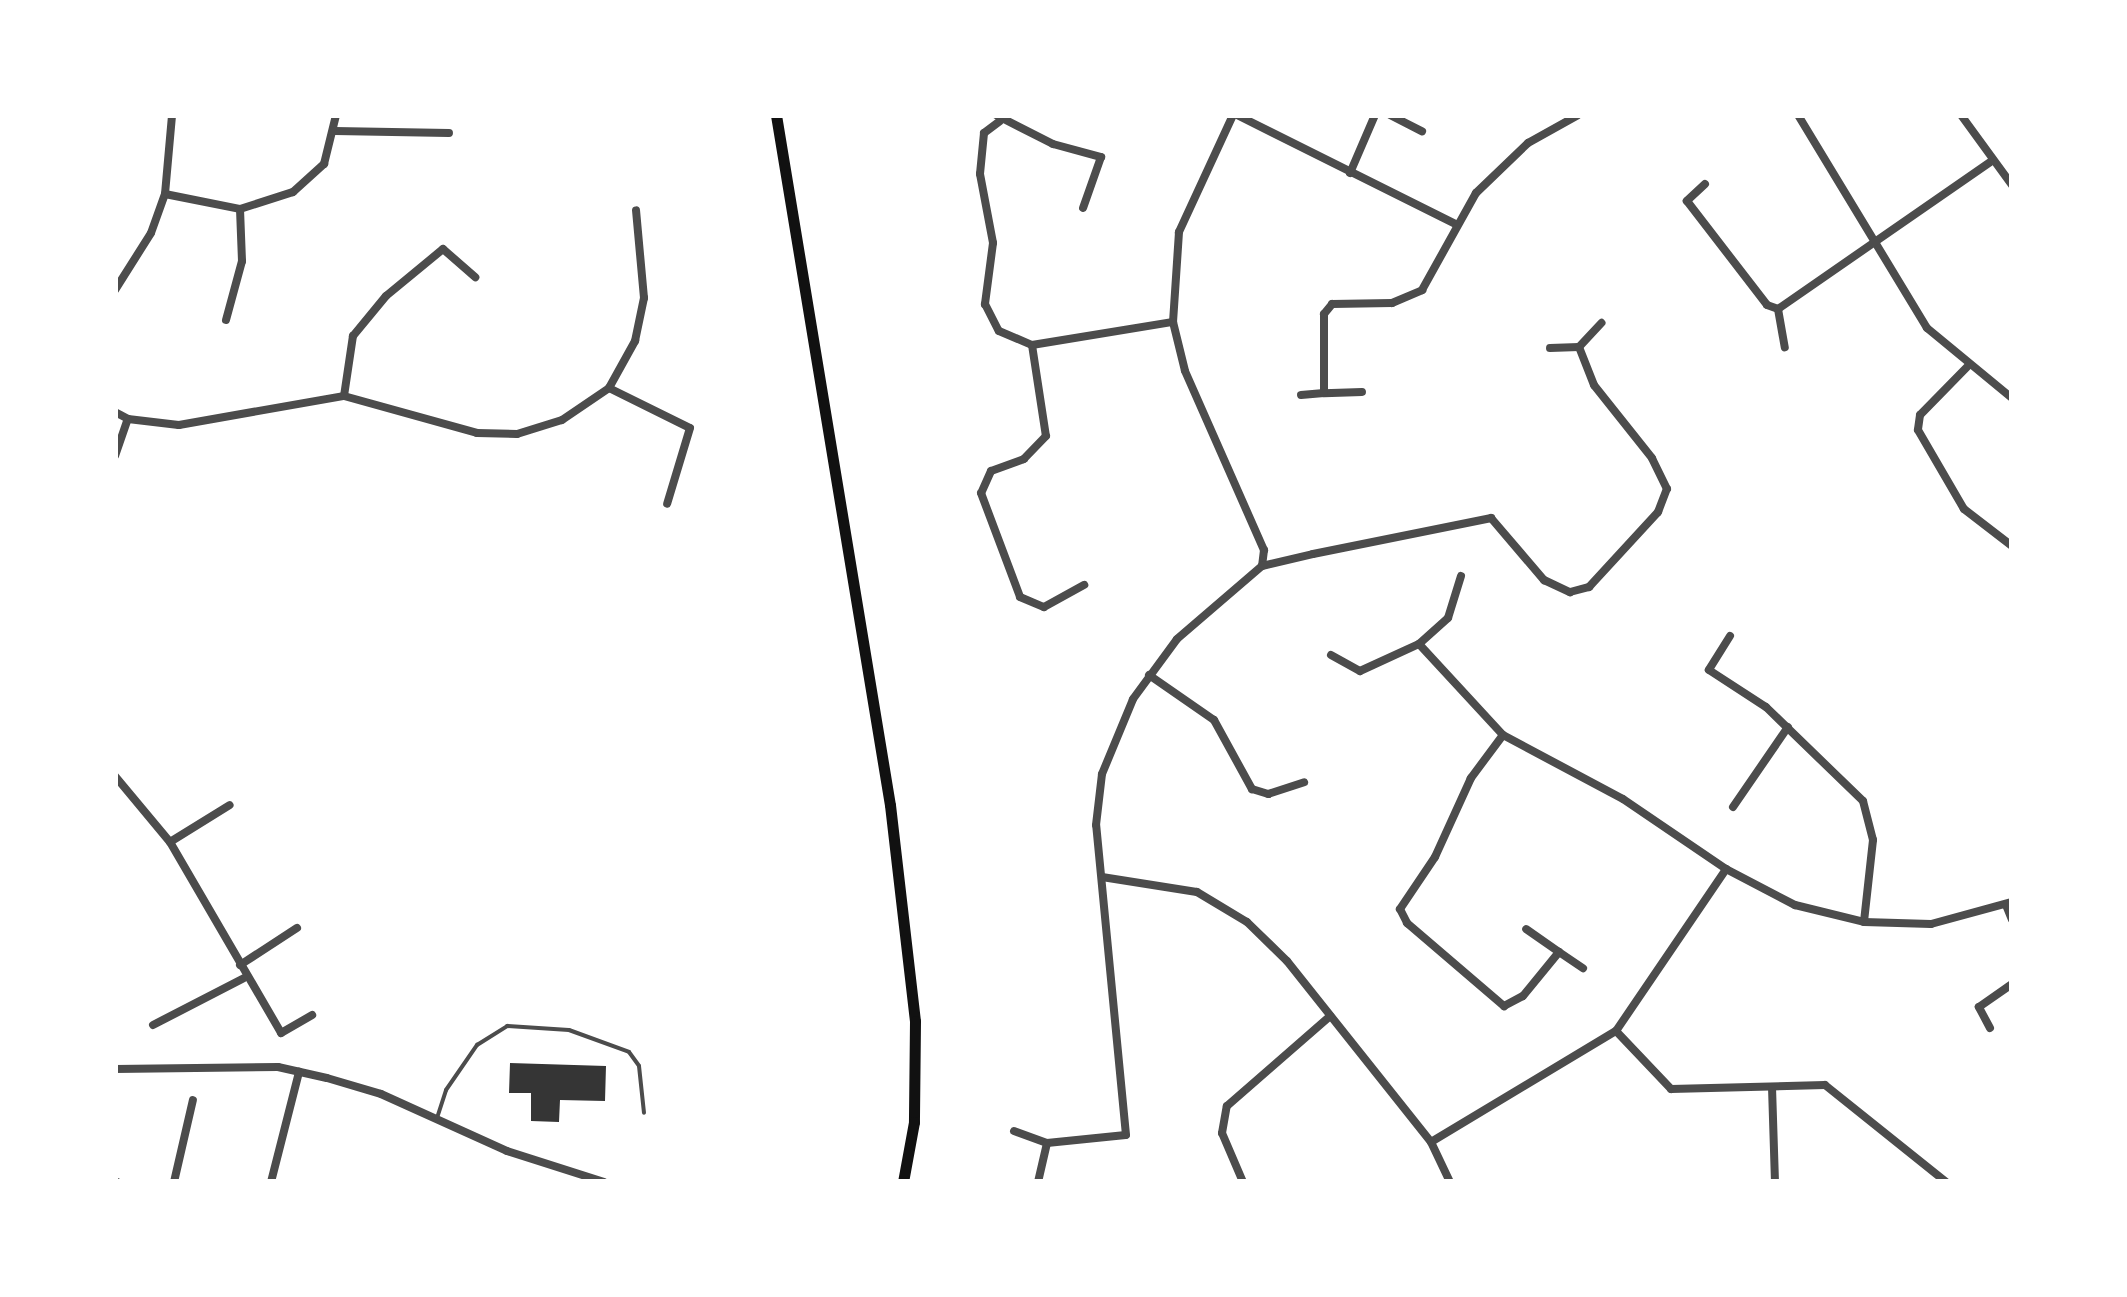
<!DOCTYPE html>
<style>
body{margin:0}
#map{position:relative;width:2127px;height:1297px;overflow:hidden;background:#fff;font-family:Barlow,sans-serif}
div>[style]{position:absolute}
.building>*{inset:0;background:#353535}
.service>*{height:4px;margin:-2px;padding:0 2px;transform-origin:2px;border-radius:2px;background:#4c4c4c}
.minor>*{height:8px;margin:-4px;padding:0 4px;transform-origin:4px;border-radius:4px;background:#4c4c4c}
.primary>*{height:11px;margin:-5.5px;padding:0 5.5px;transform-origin:5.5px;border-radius:5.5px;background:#111}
span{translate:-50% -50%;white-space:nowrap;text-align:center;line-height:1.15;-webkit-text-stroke:8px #fff;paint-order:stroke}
.frame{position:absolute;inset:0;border:118px solid #fff;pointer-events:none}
</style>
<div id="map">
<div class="building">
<i style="clip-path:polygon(510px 1063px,606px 1066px,605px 1101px,560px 1100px,559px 1122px,531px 1121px,531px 1093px,509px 1093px)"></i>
</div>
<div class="service">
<i style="left:437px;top:1118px;width:29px;rotate:-72deg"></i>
<i style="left:446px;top:1090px;width:55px;rotate:-55.4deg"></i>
<i style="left:477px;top:1045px;width:36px;rotate:-32deg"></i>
<i style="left:507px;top:1026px;width:62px;rotate:3.7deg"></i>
<i style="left:569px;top:1030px;width:64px;rotate:20.1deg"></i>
<i style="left:629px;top:1052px;width:17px;rotate:54deg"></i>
<i style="left:639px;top:1066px;width:47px;rotate:83.9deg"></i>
</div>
<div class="minor">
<i style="left:996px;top:115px;width:64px;rotate:27deg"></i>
<i style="left:1053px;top:144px;width:50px;rotate:15.2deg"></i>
<i style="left:1101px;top:157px;width:54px;rotate:109.4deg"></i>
<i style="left:1233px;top:115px;width:129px;rotate:114.8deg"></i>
<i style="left:1179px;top:232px;width:90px;rotate:93.8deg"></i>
<i style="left:1173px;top:322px;width:50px;rotate:76.2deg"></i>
<i style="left:1185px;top:371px;width:196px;rotate:66.2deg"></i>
<i style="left:1264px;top:550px;width:16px;rotate:97deg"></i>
<i style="left:1237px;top:115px;width:245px;rotate:26.5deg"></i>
<i style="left:1390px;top:115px;width:36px;rotate:27deg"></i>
<i style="left:1798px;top:115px;width:249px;rotate:58.8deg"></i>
<i style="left:1927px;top:328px;width:110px;rotate:39.5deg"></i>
<i style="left:1961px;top:115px;width:87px;rotate:53.9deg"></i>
<i style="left:1000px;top:121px;width:20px;rotate:143deg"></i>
<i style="left:984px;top:133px;width:41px;rotate:95.6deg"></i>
<i style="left:980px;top:174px;width:70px;rotate:79.3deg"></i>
<i style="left:993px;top:243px;width:62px;rotate:97.5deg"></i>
<i style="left:985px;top:304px;width:30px;rotate:63deg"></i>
<i style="left:999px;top:331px;width:36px;rotate:23deg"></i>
<i style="left:1032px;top:345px;width:143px;rotate:-9.3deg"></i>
<i style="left:335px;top:131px;width:114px;rotate:1deg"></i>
<i style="left:1350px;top:173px;width:63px;rotate:-66.7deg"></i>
<i style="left:1705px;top:184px;width:25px;rotate:137deg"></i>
<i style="left:1687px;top:201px;width:131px;rotate:52.4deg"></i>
<i style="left:1767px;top:305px;width:12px;rotate:20deg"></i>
<i style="left:1778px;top:309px;width:39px;rotate:80deg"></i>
<i style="left:165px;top:194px;width:76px;rotate:11.3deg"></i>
<i style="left:240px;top:209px;width:56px;rotate:-17.8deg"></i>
<i style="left:293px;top:192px;width:42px;rotate:-42.1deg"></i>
<i style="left:324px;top:164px;width:50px;rotate:-76.2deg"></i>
<i style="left:115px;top:290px;width:67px;rotate:-57.7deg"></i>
<i style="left:151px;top:233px;width:41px;rotate:-70.3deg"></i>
<i style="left:165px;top:194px;width:79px;rotate:-84.9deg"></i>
<i style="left:1778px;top:309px;width:258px;rotate:-34.7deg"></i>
<i style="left:226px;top:320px;width:61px;rotate:-74.8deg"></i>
<i style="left:242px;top:261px;width:52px;rotate:-92.2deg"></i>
<i style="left:1032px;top:345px;width:92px;rotate:81.3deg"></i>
<i style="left:1046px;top:436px;width:32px;rotate:134deg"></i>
<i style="left:1024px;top:459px;width:35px;rotate:160deg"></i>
<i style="left:991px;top:471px;width:24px;rotate:114deg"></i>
<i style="left:981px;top:493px;width:111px;rotate:69.4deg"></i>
<i style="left:1020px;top:597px;width:26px;rotate:23deg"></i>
<i style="left:1044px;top:607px;width:46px;rotate:-28.8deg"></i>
<i style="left:1550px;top:348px;width:29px;rotate:-2deg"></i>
<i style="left:1967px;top:367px;width:67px;rotate:134.4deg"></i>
<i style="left:1920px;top:415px;width:15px;rotate:98deg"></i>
<i style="left:1918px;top:430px;width:91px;rotate:59.8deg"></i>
<i style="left:1964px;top:509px;width:61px;rotate:37.6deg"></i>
<i style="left:609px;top:388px;width:90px;rotate:26.3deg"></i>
<i style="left:690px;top:428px;width:79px;rotate:106.8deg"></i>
<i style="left:1362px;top:392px;width:38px;rotate:178deg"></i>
<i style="left:1324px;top:393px;width:79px;rotate:-90deg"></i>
<i style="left:1324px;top:314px;width:13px;rotate:-51deg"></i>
<i style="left:1332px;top:304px;width:60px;rotate:-1deg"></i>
<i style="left:1392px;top:303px;width:33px;rotate:-23deg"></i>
<i style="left:1422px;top:290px;width:111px;rotate:-60.9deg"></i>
<i style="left:1476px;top:193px;width:72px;rotate:-43.9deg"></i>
<i style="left:1528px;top:143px;width:57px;rotate:-29.2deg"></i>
<i style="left:1301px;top:395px;width:23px;rotate:-5deg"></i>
<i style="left:344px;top:396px;width:61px;rotate:-81.5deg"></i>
<i style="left:353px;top:336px;width:52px;rotate:-50.5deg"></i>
<i style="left:386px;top:296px;width:74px;rotate:-39.5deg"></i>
<i style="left:443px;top:249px;width:43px;rotate:41.2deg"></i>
<i style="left:115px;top:412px;width:15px;rotate:28deg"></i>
<i style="left:128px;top:419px;width:51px;rotate:6.7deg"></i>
<i style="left:179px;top:425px;width:168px;rotate:-10deg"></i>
<i style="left:344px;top:396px;width:138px;rotate:15.5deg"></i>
<i style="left:477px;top:433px;width:40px;rotate:1.4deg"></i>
<i style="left:517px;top:434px;width:47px;rotate:-17.3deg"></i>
<i style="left:562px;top:420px;width:57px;rotate:-34.2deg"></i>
<i style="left:609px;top:388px;width:54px;rotate:-61deg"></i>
<i style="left:635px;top:341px;width:44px;rotate:-78.2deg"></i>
<i style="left:644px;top:298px;width:88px;rotate:-95.2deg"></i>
<i style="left:115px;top:456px;width:39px;rotate:-71deg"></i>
<i style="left:1730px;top:636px;width:40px;rotate:122deg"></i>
<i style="left:1709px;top:670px;width:68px;rotate:33deg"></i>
<i style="left:1766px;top:707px;width:135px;rotate:44.1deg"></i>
<i style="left:1863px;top:801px;width:40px;rotate:75.6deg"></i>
<i style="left:1873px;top:840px;width:82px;rotate:96.3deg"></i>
<i style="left:1419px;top:644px;width:39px;rotate:-42deg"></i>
<i style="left:1448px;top:618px;width:44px;rotate:-72.8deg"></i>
<i style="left:1331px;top:655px;width:33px;rotate:29deg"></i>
<i style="left:1360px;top:671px;width:65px;rotate:-24.6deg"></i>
<i style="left:1419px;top:644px;width:124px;rotate:47.3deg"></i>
<i style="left:1503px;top:735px;width:136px;rotate:28.1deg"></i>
<i style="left:1623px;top:799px;width:125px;rotate:34.2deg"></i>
<i style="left:1726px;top:869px;width:78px;rotate:27.6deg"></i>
<i style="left:1795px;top:905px;width:71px;rotate:13.8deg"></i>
<i style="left:1864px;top:922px;width:67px;rotate:1.7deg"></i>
<i style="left:1931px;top:924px;width:84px;rotate:-15.2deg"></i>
<i style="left:1149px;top:675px;width:79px;rotate:34.7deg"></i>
<i style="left:1214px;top:720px;width:79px;rotate:61.2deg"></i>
<i style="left:1252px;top:789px;width:17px;rotate:17deg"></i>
<i style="left:1268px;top:794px;width:38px;rotate:-18deg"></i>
<i style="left:1503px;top:735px;width:54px;rotate:126.7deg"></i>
<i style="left:1471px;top:778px;width:87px;rotate:114.5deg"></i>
<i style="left:1435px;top:857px;width:63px;rotate:123.9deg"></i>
<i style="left:1400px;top:909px;width:16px;rotate:63deg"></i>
<i style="left:1407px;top:923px;width:128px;rotate:40.6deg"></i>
<i style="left:1504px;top:1006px;width:21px;rotate:-28deg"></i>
<i style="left:1523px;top:996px;width:57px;rotate:-50.7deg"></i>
<i style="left:1559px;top:952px;width:40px;rotate:-145.1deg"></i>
<i style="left:115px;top:776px;width:86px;rotate:50.2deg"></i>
<i style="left:170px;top:842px;width:221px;rotate:59.8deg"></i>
<i style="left:281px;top:1033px;width:36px;rotate:-30deg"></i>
<i style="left:1733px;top:807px;width:97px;rotate:-55.5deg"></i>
<i style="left:170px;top:842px;width:70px;rotate:-31.7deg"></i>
<i style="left:1102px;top:877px;width:96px;rotate:9deg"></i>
<i style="left:1197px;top:892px;width:58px;rotate:31deg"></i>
<i style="left:1247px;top:922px;width:56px;rotate:44.3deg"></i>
<i style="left:1287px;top:961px;width:231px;rotate:51.5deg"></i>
<i style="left:1431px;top:1142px;width:44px;rotate:64.6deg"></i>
<i style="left:2006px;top:905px;width:16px;rotate:68deg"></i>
<i style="left:1559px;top:952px;width:29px;rotate:34deg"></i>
<i style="left:240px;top:965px;width:68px;rotate:-33deg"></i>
<i style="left:153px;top:1025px;width:102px;rotate:-27.3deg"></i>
<i style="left:1990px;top:1028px;width:24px;rotate:-118deg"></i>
<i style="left:1979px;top:1007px;width:40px;rotate:-34.9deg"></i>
<i style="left:1616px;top:1031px;width:80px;rotate:46.5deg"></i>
<i style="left:1671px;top:1089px;width:154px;rotate:-1.5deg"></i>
<i style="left:1825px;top:1085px;width:155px;rotate:38.7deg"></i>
<i style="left:115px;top:1069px;width:163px;rotate:-0.7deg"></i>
<i style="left:278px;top:1067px;width:50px;rotate:12.7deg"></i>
<i style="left:327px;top:1078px;width:56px;rotate:16.5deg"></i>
<i style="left:381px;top:1094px;width:138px;rotate:24.3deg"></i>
<i style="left:507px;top:1151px;width:102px;rotate:17.7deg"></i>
<i style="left:1772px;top:1087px;width:95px;rotate:88.2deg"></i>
<i style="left:1014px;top:1131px;width:35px;rotate:20deg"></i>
<i style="left:1431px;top:1142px;width:216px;rotate:-31deg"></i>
<i style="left:1616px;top:1031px;width:196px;rotate:-55.8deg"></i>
<i style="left:115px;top:1182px;width:2px"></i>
<i style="left:174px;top:1182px;width:84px;rotate:-77deg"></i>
<i style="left:271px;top:1182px;width:114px;rotate:-75.7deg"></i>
<i style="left:1038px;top:1182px;width:40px;rotate:-77deg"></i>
<i style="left:1047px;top:1143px;width:79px;rotate:-5.8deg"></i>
<i style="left:1126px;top:1135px;width:311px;rotate:-95.5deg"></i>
<i style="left:1096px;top:825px;width:51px;rotate:-83.3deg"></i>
<i style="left:1102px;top:774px;width:81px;rotate:-67.5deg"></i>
<i style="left:1133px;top:699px;width:74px;rotate:-53.7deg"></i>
<i style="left:1177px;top:639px;width:112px;rotate:-40.7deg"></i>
<i style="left:1262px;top:566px;width:52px;rotate:-13.2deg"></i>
<i style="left:1313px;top:554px;width:182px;rotate:-11.4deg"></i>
<i style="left:1491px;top:518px;width:82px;rotate:49.5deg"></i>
<i style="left:1544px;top:580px;width:29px;rotate:25deg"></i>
<i style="left:1570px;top:592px;width:20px;rotate:-15deg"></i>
<i style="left:1589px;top:587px;width:102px;rotate:-47.4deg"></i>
<i style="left:1658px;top:512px;width:25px;rotate:-69deg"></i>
<i style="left:1667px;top:489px;width:34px;rotate:-116deg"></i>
<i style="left:1652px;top:458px;width:93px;rotate:-128.5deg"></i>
<i style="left:1594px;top:385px;width:41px;rotate:-111.5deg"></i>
<i style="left:1579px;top:347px;width:33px;rotate:-47deg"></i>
<i style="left:1243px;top:1182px;width:53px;rotate:-113.2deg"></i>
<i style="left:1222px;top:1133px;width:27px;rotate:-80deg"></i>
<i style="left:1227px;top:1106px;width:137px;rotate:-41.1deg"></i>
</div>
<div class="primary">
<i style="left:776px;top:115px;width:699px;rotate:80.62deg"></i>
<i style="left:890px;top:805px;width:217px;rotate:83.4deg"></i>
<i style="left:915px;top:1021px;width:101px;rotate:90.6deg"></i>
<i style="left:914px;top:1122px;width:61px;rotate:100.4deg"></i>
</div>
<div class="frame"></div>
</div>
